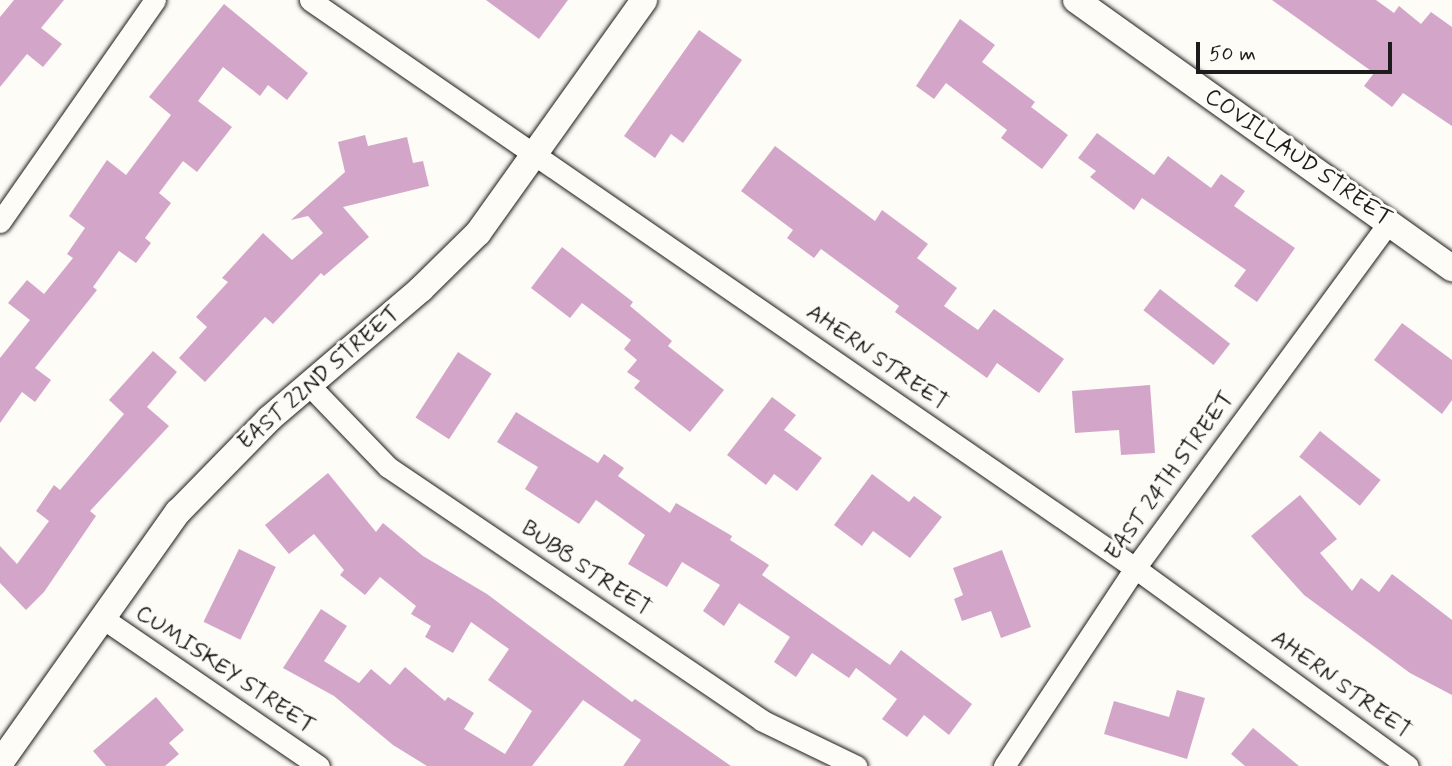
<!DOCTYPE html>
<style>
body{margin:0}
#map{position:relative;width:1452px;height:766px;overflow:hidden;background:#fdfcf7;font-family:Mynerve,sans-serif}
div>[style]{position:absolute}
.building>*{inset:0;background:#d3a6c9;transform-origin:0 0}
.roads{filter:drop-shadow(0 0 2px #1c1c1c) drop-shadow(0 0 2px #1c1c1c)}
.minor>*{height:21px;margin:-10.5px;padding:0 10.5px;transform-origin:10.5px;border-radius:10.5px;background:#fdfcf7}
.tertiary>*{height:26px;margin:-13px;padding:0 13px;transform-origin:13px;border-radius:13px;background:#fdfcf7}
span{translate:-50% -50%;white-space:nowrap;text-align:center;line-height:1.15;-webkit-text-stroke:6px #fdfcf7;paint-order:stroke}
.street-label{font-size:23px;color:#1c1c1c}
.scale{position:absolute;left:1196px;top:42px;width:196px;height:32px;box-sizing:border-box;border:4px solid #1c1c1c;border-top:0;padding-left:9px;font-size:21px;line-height:24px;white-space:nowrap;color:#1c1c1c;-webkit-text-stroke:5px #fdfcf7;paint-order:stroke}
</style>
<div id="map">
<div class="building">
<i style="clip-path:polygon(14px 0,64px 0,41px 28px,62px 44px,43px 67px,27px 54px,0 87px,0 17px)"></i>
<i style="clip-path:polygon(486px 0,568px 0,539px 39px)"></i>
<i style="clip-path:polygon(1272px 0,1376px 0,1394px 13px,1399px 6px,1421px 24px,1431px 12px,1452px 27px,1452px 126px,1403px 93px,1392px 107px,1364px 86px,1374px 73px)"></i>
<i style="clip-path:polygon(224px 4px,308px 73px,287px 100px,268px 85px,260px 96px,223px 67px,198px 101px,232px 127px,197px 172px,183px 161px,159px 193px,171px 203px,145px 238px,151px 243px,136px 263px,119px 251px,93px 287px,97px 290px,35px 368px,51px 380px,35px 402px,22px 392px,0 423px,0 358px,30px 320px,8px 303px,27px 280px,44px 294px,73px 258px,67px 254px,85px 228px,69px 216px,107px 160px,126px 175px,171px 115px,149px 97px)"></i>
<i style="clip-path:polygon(960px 19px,995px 45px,982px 62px,1035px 102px,1031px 107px,1068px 135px,1042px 169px,1001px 138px,1007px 130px,946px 83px,934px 99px,916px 86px)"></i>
<i style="clip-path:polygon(699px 30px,742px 60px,683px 143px,671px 134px,655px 158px,624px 136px)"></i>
<i style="clip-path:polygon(1097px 133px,1154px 175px,1168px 156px,1211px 188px,1221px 174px,1245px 191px,1234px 206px,1295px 248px,1257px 302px,1234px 286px,1246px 270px,1142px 198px,1134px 210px,1090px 177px,1096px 171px,1078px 158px)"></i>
<i style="clip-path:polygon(365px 135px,368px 146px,407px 137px,413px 163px,423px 161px,429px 186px,343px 207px,369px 237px,324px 276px,321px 273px,273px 324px,265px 317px,205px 382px,179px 358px,207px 327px,196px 317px,228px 282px,222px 278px,263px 233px,292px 260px,323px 233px,308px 216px,291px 220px,345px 172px,338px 142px)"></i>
<i style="clip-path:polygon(775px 146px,875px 221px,882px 210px,928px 244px,917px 258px,957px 288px,944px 306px,978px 330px,994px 309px,1064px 359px,1039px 393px,997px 363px,987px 378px,895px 312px,899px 306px,821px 249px,814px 258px,787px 238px,793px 230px,741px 191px)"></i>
<i style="clip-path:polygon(562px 247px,633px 302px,630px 306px,672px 341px,668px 346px,724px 390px,690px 432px,634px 388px,640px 381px,627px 372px,637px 360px,624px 349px,631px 340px,582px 303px,570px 318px,531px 288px)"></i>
<i style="left:1160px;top:289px;width:89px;height:27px;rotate:38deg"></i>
<i style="clip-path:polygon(1402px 323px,1452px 360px,1452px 400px,1442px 414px,1374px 360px)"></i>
<i style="clip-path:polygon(153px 351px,177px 372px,147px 407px,169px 426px,90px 511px,96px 516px,44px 592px,26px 610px,0 583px,0 546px,17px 564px,49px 521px,36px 511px,54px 485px,60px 490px,124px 414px,109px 400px)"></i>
<i style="left:458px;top:352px;width:40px;height:78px;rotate:33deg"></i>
<i style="clip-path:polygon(1150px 385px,1155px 453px,1121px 455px,1119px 430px,1075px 433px,1072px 391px)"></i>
<i style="clip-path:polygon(772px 397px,796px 415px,784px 430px,822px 458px,797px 491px,774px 474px,766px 485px,727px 455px)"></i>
<i style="clip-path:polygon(516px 412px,598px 463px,604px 454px,624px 468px,618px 476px,670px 513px,676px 503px,732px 536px,730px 540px,769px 565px,762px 575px,890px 665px,901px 650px,972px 704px,949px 735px,924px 715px,907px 737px,882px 719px,897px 699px,856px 668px,849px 678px,812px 653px,796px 677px,774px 662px,790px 637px,739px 603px,724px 626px,703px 611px,720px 585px,682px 562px,667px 587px,628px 564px,645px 535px,596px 500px,579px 524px,525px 489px,538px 467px,497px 442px)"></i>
<i style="left:1320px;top:431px;width:78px;height:33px;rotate:39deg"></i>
<i style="clip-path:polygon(328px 473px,376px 532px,383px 523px,423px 556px,487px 594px,632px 702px,635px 699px,731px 766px,623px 766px,641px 740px,583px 700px,532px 766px,427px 766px,393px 745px,334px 696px,283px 668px,321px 609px,347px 626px,324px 661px,359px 683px,371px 669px,390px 685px,405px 667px,445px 701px,448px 697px,474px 713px,464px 729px,505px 754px,532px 711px,488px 680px,509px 649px,471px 622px,453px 653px,425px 637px,431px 626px,411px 614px,416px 606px,380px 577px,365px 595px,340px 575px,344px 570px,314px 534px,289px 554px,265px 525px)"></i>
<i style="clip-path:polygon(872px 474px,909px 502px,914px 496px,942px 517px,910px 558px,873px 531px,862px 546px,834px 525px)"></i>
<i style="clip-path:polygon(1300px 495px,1337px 539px,1320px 553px,1352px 591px,1361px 578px,1379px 592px,1392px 574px,1452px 620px,1452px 695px,1410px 673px,1304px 595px,1251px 536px)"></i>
<i style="left:239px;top:549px;width:41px;height:81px;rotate:26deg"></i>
<i style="clip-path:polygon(1002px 550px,1031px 627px,1001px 638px,991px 611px,962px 621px,954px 599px,963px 595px,953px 568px)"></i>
<i style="clip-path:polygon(1177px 690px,1205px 698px,1187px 759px,1104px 734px,1114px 701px,1169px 717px)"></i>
<i style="clip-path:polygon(156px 697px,184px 730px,169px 743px,179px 754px,165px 766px,106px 766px,93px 751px)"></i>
<i style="clip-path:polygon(1253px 728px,1299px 766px,1245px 766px,1231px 754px)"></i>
</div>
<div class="roads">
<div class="minor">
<i style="left:310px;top:0;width:1002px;rotate:34.55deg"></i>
<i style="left:1135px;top:568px;width:337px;rotate:36deg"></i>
<i style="left:0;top:222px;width:271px;rotate:-55.1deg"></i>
<i style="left:309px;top:385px;width:114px;rotate:46.1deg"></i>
<i style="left:388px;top:467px;width:451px;rotate:34.1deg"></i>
<i style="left:761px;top:720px;width:106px;rotate:25.8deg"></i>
<i style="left:101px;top:617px;width:264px;rotate:34.4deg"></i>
<i style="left:1004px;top:766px;width:237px;rotate:-56.5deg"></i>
<i style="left:1135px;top:568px;width:428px;rotate:-53.7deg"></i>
</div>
<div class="tertiary">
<i style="left:1076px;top:0;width:462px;rotate:35.5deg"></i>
<i style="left:0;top:763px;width:308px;rotate:-54.7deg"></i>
<i style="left:178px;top:512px;width:130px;rotate:-45.6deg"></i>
<i style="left:269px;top:419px;width:200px;rotate:-40.5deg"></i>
<i style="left:421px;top:289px;width:80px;rotate:-44.5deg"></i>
<i style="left:478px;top:233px;width:286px;rotate:-54.5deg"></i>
</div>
</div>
<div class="street-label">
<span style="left:1298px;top:158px;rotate:35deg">COVILLAUD STREET</span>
<span style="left:877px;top:358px;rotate:35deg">AHERN STREET</span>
<span style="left:319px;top:378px;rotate:-41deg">EAST 22ND STREET</span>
<span style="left:1170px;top:476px;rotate:-54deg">EAST 24TH STREET</span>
<span style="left:586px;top:569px;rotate:34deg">BUBB STREET</span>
<span style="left:225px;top:670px;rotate:34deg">CUMISKEY STREET</span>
<span style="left:1341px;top:685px;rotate:36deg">AHERN STREET</span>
</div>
<div class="scale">50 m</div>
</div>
